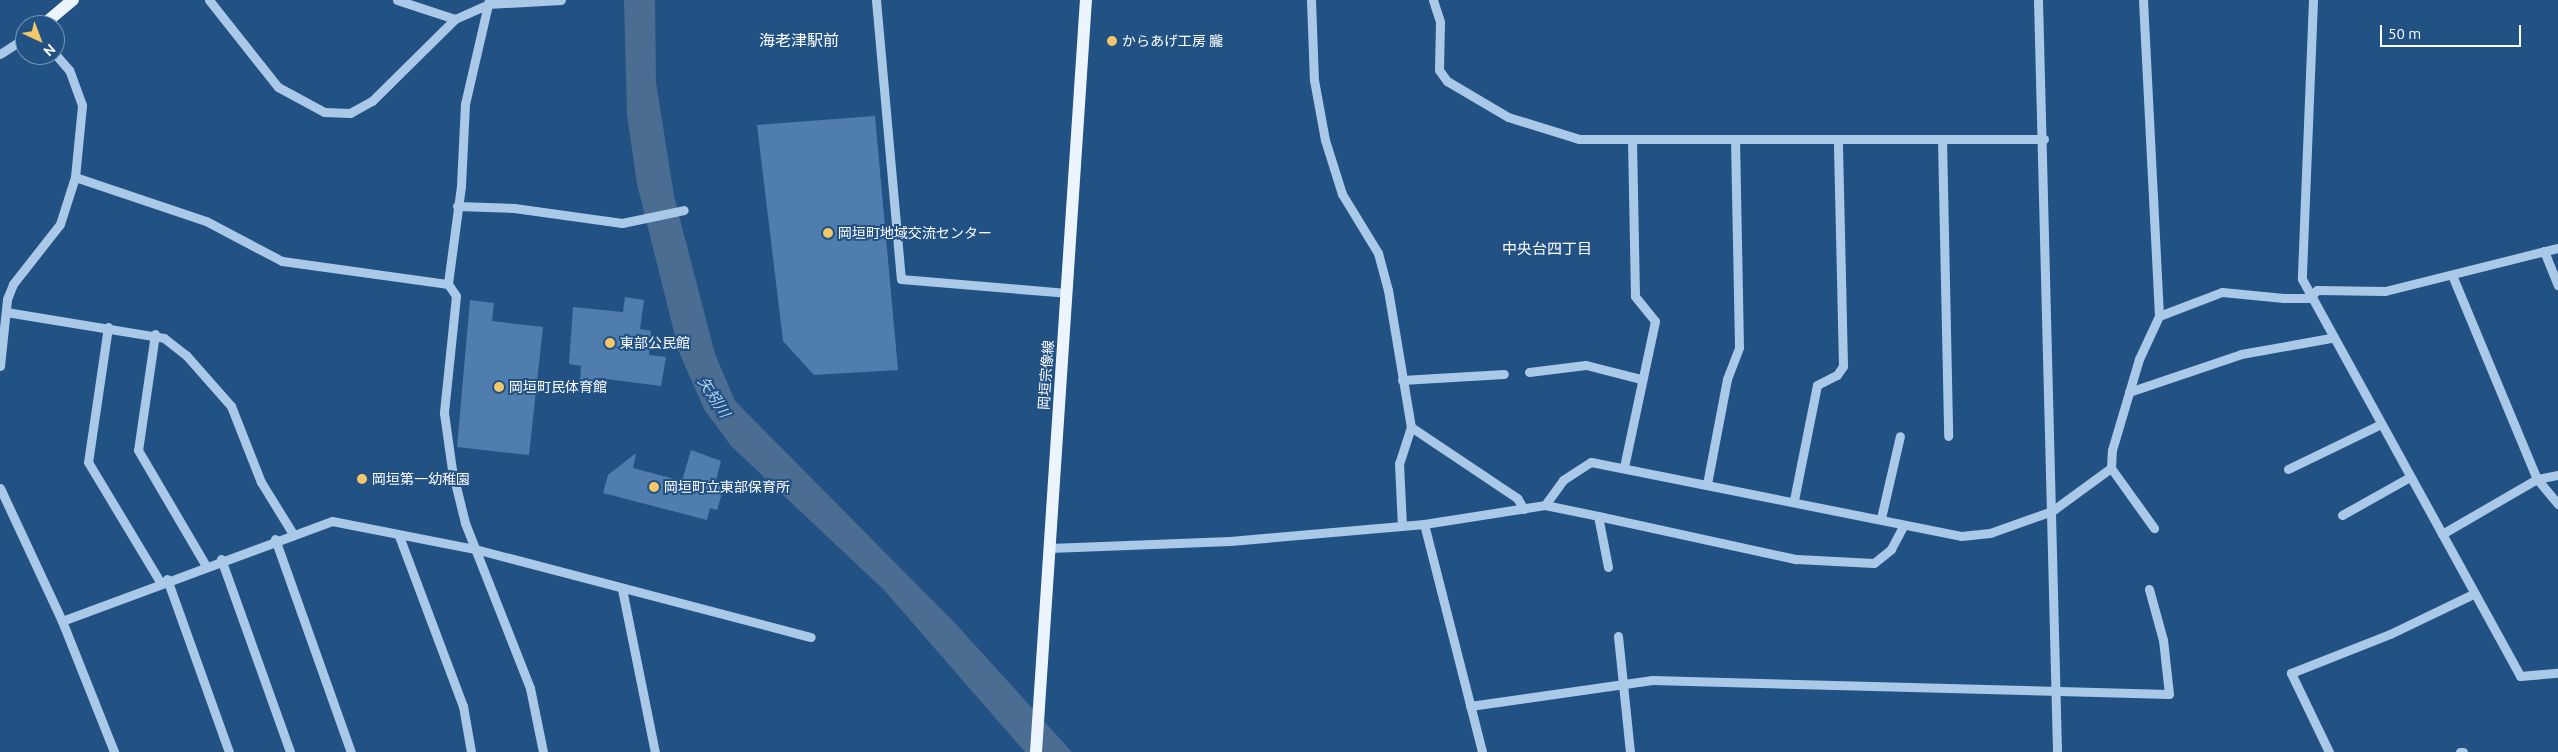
<!DOCTYPE html>
<meta charset="utf-8">
<style>
body{margin:0}
#map{position:relative;width:2558px;height:752px;overflow:hidden;background:#225184;font-family:Ubuntu,"Noto Sans JP",sans-serif}
div>[style]{position:absolute}
.water>*{inset:0;background:#4a6d91}
.building>*{inset:0;background:#4e7dae}
.minor>*{height:9px;margin:-4.5px;padding:0 4.5px;transform-origin:4.5px;border-radius:4.5px;background:#aac9e8}
.major>*{height:12px;margin:-6px;padding:0 6px;transform-origin:6px;border-radius:6px;background:#ecf4fe}
.dots>*{width:14px;height:14px;translate:-50% -50%;box-sizing:border-box;border:2px solid #225184;border-radius:50%}
span{translate:-50% -50%;white-space:nowrap;text-align:center;line-height:1.15;-webkit-text-stroke:4px #225184;paint-order:stroke}
.poi-label{font-size:14px;color:#fff}
.left{translate:0 -50%;text-align:left}
.street-label{font-size:14px;color:#fff}
.neighbourhood-label{font-size:15px;color:#fff}
.water-label{font-size:15px;color:#b5d3f0;font-style:italic}
.quarter-label{font-size:16px;color:#fff}
.north{position:absolute;left:15px;top:15px;width:50px;height:50px;box-sizing:border-box;background:#225184;border:1px solid #7a97b5;border-radius:50%;rotate:137deg;font-size:14px;font-weight:700;line-height:20px;text-align:center;color:#fff}
.north::after{content:'';display:block;margin:auto;width:18px;height:22px;background:#f5c76b;clip-path:polygon(50% 0,100% 100%,50% 72%,0 100%)}
.scale{position:absolute;left:2380px;top:25px;width:141px;height:22px;box-sizing:border-box;border:2px solid #fff;border-top:0;padding-left:6px;font-size:15px;line-height:18px;white-space:nowrap;color:#fff;-webkit-text-stroke:4px #225184;paint-order:stroke}
</style>
<div id="map">
<div class="water">
<i style="clip-path:polygon(624px 0,655px 0,656px 82px,674px 196px,715px 354px,735px 401px,953px 621px,1072px 752px,1025px 752px,884px 590px,731px 446px,704px 409px,679px 352px,637px 184px,627px 115px)"></i>
</div>
<div class="building">
<i style="clip-path:polygon(875px 116px,898px 370px,814px 375px,783px 341px,757px 125px)"></i>
<i style="clip-path:polygon(625px 297px,644px 300px,640px 329px,651px 331px,649px 355px,666px 357px,661px 386px,599px 378px,599px 383px,580px 381px,581px 366px,569px 364px,573px 307px,623px 312px)"></i>
<i style="clip-path:polygon(470px 300px,494px 303px,492px 321px,543px 327px,529px 455px,457px 447px)"></i>
<i style="clip-path:polygon(691px 450px,721px 461px,715px 484px,724px 487px,717px 510px,710px 508px,707px 520px,603px 493px,608px 475px,636px 453px,633px 468px,682px 481px)"></i>
</div>
<div class="minor">
<i style="left:209px;top:0;width:111px;rotate:51.6deg"></i>
<i style="left:278px;top:87px;width:52px;rotate:28.5deg"></i>
<i style="left:324px;top:112px;width:26px;rotate:2deg"></i>
<i style="left:350px;top:113px;width:25px;rotate:-29deg"></i>
<i style="left:372px;top:101px;width:117px;rotate:-44.7deg"></i>
<i style="left:455px;top:19px;width:36px;rotate:-24deg"></i>
<i style="left:488px;top:4px;width:73px;rotate:-3.1deg"></i>
<i style="left:397px;top:0;width:61px;rotate:18.1deg"></i>
<i style="left:489px;top:0;width:107px;rotate:103deg"></i>
<i style="left:465px;top:104px;width:82px;rotate:92.8deg"></i>
<i style="left:461px;top:186px;width:99px;rotate:97.6deg"></i>
<i style="left:448px;top:284px;width:14px;rotate:56deg"></i>
<i style="left:456px;top:296px;width:118px;rotate:95.9deg"></i>
<i style="left:444px;top:413px;width:58px;rotate:82deg"></i>
<i style="left:452px;top:470px;width:55px;rotate:76.2deg"></i>
<i style="left:465px;top:523px;width:177px;rotate:68.5deg"></i>
<i style="left:530px;top:688px;width:65px;rotate:78.5deg"></i>
<i style="left:876px;top:0;width:280px;rotate:84.9deg"></i>
<i style="left:901px;top:279px;width:166px;rotate:4.8deg"></i>
<i style="left:1311px;top:0;width:80px;rotate:87.9deg"></i>
<i style="left:1314px;top:80px;width:61px;rotate:79.6deg"></i>
<i style="left:1325px;top:140px;width:57px;rotate:72.5deg"></i>
<i style="left:1342px;top:194px;width:69px;rotate:58.6deg"></i>
<i style="left:1378px;top:253px;width:38px;rotate:75deg"></i>
<i style="left:1388px;top:290px;width:139px;rotate:80.5deg"></i>
<i style="left:1411px;top:427px;width:38px;rotate:108deg"></i>
<i style="left:1399px;top:463px;width:63px;rotate:87.3deg"></i>
<i style="left:1433px;top:0;width:23px;rotate:72deg"></i>
<i style="left:1440px;top:22px;width:48px;rotate:91.2deg"></i>
<i style="left:1439px;top:70px;width:14px;rotate:54deg"></i>
<i style="left:1447px;top:81px;width:71px;rotate:30.5deg"></i>
<i style="left:1508px;top:117px;width:74px;rotate:17.2deg"></i>
<i style="left:1579px;top:139px;width:465px"></i>
<i style="left:2038px;top:0;width:752px;rotate:88.55deg"></i>
<i style="left:2143px;top:0;width:316px;rotate:87.1deg"></i>
<i style="left:2313px;top:0;width:279px;rotate:92.3deg"></i>
<i style="left:2302px;top:279px;width:453px;rotate:61.2deg"></i>
<i style="left:2520px;top:676px;width:38px;rotate:-5deg"></i>
<i style="left:0;top:54px;width:30px;rotate:-33deg"></i>
<i style="left:1942px;top:139px;width:297px;rotate:88.8deg"></i>
<i style="left:75px;top:177px;width:138px;rotate:18.6deg"></i>
<i style="left:206px;top:221px;width:86px;rotate:27.8deg"></i>
<i style="left:282px;top:261px;width:168px;rotate:7.9deg"></i>
<i style="left:457px;top:206px;width:57px;rotate:2deg"></i>
<i style="left:514px;top:208px;width:109px;rotate:7.9deg"></i>
<i style="left:622px;top:223px;width:63px;rotate:-11.8deg"></i>
<i style="left:2544px;top:251px;width:37px;rotate:68deg"></i>
<i style="left:2452px;top:275px;width:221px;rotate:67.4deg"></i>
<i style="left:2537px;top:479px;width:33px;rotate:50deg"></i>
<i style="left:6px;top:312px;width:160px;rotate:9.3deg"></i>
<i style="left:164px;top:338px;width:28px;rotate:38deg"></i>
<i style="left:186px;top:355px;width:68px;rotate:48.6deg"></i>
<i style="left:231px;top:406px;width:82px;rotate:68.5deg"></i>
<i style="left:261px;top:482px;width:61px;rotate:58.4deg"></i>
<i style="left:108px;top:327px;width:136px;rotate:98.4deg"></i>
<i style="left:88px;top:462px;width:140px;rotate:59deg"></i>
<i style="left:155px;top:334px;width:117px;rotate:98.3deg"></i>
<i style="left:138px;top:450px;width:132px;rotate:59.6deg"></i>
<i style="left:0;top:366px;width:67px;rotate:-84deg"></i>
<i style="left:7px;top:299px;width:16px;rotate:-68deg"></i>
<i style="left:13px;top:284px;width:76px;rotate:-51.9deg"></i>
<i style="left:60px;top:224px;width:49px;rotate:-72.3deg"></i>
<i style="left:75px;top:177px;width:72px;rotate:-84.4deg"></i>
<i style="left:82px;top:105px;width:37px;rotate:-110deg"></i>
<i style="left:69px;top:70px;width:21px;rotate:-131deg"></i>
<i style="left:1529px;top:372px;width:57px;rotate:-7deg"></i>
<i style="left:1586px;top:365px;width:57px;rotate:14.3deg"></i>
<i style="left:1402px;top:380px;width:102px;rotate:-3.4deg"></i>
<i style="left:2129px;top:392px;width:118px;rotate:-18.7deg"></i>
<i style="left:2241px;top:354px;width:91px;rotate:-10.1deg"></i>
<i style="left:1411px;top:427px;width:128px;rotate:33.8deg"></i>
<i style="left:1517px;top:498px;width:13px;rotate:58deg"></i>
<i style="left:1624px;top:467px;width:149px;rotate:-78deg"></i>
<i style="left:1655px;top:321px;width:32px;rotate:-129deg"></i>
<i style="left:1635px;top:296px;width:157px;rotate:-91.1deg"></i>
<i style="left:2111px;top:468px;width:74px;rotate:54.4deg"></i>
<i style="left:2288px;top:469px;width:101px;rotate:-25.8deg"></i>
<i style="left:1707px;top:484px;width:107px;rotate:-79.2deg"></i>
<i style="left:1727px;top:379px;width:34px;rotate:-69deg"></i>
<i style="left:1739px;top:347px;width:208px;rotate:-91.1deg"></i>
<i style="left:0;top:488px;width:147px;rotate:65deg"></i>
<i style="left:62px;top:621px;width:141px;rotate:68.3deg"></i>
<i style="left:1794px;top:500px;width:117px;rotate:-78.7deg"></i>
<i style="left:1817px;top:385px;width:22px;rotate:-27deg"></i>
<i style="left:1837px;top:375px;width:11px;rotate:-56deg"></i>
<i style="left:1843px;top:366px;width:227px;rotate:-91.3deg"></i>
<i style="left:1545px;top:505px;width:31px;rotate:-54deg"></i>
<i style="left:1563px;top:480px;width:33px;rotate:-33deg"></i>
<i style="left:1591px;top:462px;width:377px;rotate:11.3deg"></i>
<i style="left:1961px;top:536px;width:29px;rotate:-6deg"></i>
<i style="left:1990px;top:533px;width:66px;rotate:-19.5deg"></i>
<i style="left:2052px;top:511px;width:73px;rotate:-36.1deg"></i>
<i style="left:2111px;top:468px;width:18px;rotate:-87deg"></i>
<i style="left:2112px;top:450px;width:95px;rotate:-73.5deg"></i>
<i style="left:2139px;top:359px;width:47px;rotate:-65.1deg"></i>
<i style="left:2159px;top:316px;width:67px;rotate:-20.9deg"></i>
<i style="left:2222px;top:292px;width:62px;rotate:5.5deg"></i>
<i style="left:2284px;top:298px;width:25px"></i>
<i style="left:2309px;top:298px;width:11px;rotate:-45deg"></i>
<i style="left:2317px;top:290px;width:68px;rotate:0.8deg"></i>
<i style="left:2385px;top:291px;width:178px;rotate:-14deg"></i>
<i style="left:2342px;top:515px;width:76px;rotate:-29.3deg"></i>
<i style="left:1598px;top:516px;width:203px;rotate:12.3deg"></i>
<i style="left:1796px;top:559px;width:78px;rotate:2.9deg"></i>
<i style="left:1874px;top:563px;width:22px;rotate:-39deg"></i>
<i style="left:1891px;top:549px;width:27px;rotate:-62deg"></i>
<i style="left:1881px;top:518px;width:84px;rotate:-77deg"></i>
<i style="left:1424px;top:524px;width:235px;rotate:75.7deg"></i>
<i style="left:2442px;top:534px;width:110px;rotate:-30.1deg"></i>
<i style="left:2537px;top:479px;width:21px;rotate:-11deg"></i>
<i style="left:399px;top:536px;width:182px;rotate:69.4deg"></i>
<i style="left:463px;top:706px;width:47px;rotate:80.1deg"></i>
<i style="left:275px;top:539px;width:226px;rotate:70.4deg"></i>
<i style="left:1050px;top:548px;width:180px;rotate:-2.2deg"></i>
<i style="left:1230px;top:541px;width:195px;rotate:-5deg"></i>
<i style="left:1424px;top:524px;width:122px;rotate:-8.9deg"></i>
<i style="left:1545px;top:505px;width:54px;rotate:11.7deg"></i>
<i style="left:1598px;top:516px;width:52px;rotate:78.9deg"></i>
<i style="left:221px;top:559px;width:205px;rotate:70.3deg"></i>
<i style="left:167px;top:579px;width:184px;rotate:70.3deg"></i>
<i style="left:622px;top:589px;width:166px;rotate:78.6deg"></i>
<i style="left:62px;top:621px;width:288px;rotate:-20.3deg"></i>
<i style="left:332px;top:521px;width:146px;rotate:11.1deg"></i>
<i style="left:475px;top:549px;width:347px;rotate:14.7deg"></i>
<i style="left:1618px;top:636px;width:117px;rotate:84.1deg"></i>
<i style="left:1470px;top:706px;width:184px;rotate:-8.1deg"></i>
<i style="left:1652px;top:680px;width:517px;rotate:1.55deg"></i>
<i style="left:2169px;top:694px;width:54px;rotate:-96.3deg"></i>
<i style="left:2163px;top:640px;width:53px;rotate:-105.4deg"></i>
<i style="left:2329px;top:752px;width:88px;rotate:-115.7deg"></i>
<i style="left:2291px;top:673px;width:106px;rotate:-21.5deg"></i>
<i style="left:2390px;top:634px;width:92px;rotate:-25.7deg"></i>
<i style="left:2460px;top:752px;width:3px"></i>
</div>
<div class="major">
<i style="left:43px;top:25px;width:39px;rotate:-40deg"></i>
<i style="left:1036px;top:752px;width:754px;rotate:-86.2deg"></i>
</div>
<div class="dots">
<i style="left:1112px;top:41px;background:#f5c76b"></i>
<i style="left:828px;top:233px;background:#f5c76b"></i>
<i style="left:610px;top:343px;background:#f5c76b"></i>
<i style="left:499px;top:387px;background:#f5c76b"></i>
<i style="left:362px;top:479px;background:#f5c76b"></i>
<i style="left:654px;top:487px;background:#f5c76b"></i>
</div>
<div class="poi-label">
<span class="left" style="left:1122px;top:41px">からあげ工房 朧</span>
<span class="left" style="left:838px;top:233px">岡垣町地域交流センター</span>
<span class="left" style="left:620px;top:343px">東部公民館</span>
<span class="left" style="left:509px;top:387px">岡垣町民体育館</span>
<span class="left" style="left:372px;top:479px">岡垣第一幼稚園</span>
<span class="left" style="left:664px;top:487px">岡垣町立東部保育所</span>
</div>
<div class="street-label">
<span style="left:1046px;top:375px;rotate:-86deg">岡垣宗像線</span>
</div>
<div class="neighbourhood-label">
<span style="left:1547px;top:249px">中央台四丁目</span>
</div>
<div class="water-label">
<span style="left:714px;top:397px;rotate:57deg">矢矧川</span>
</div>
<div class="quarter-label">
<span style="left:799px;top:40px">海老津駅前</span>
</div>
<div class="north">N</div>
<div class="scale">50 m</div>
</div>
